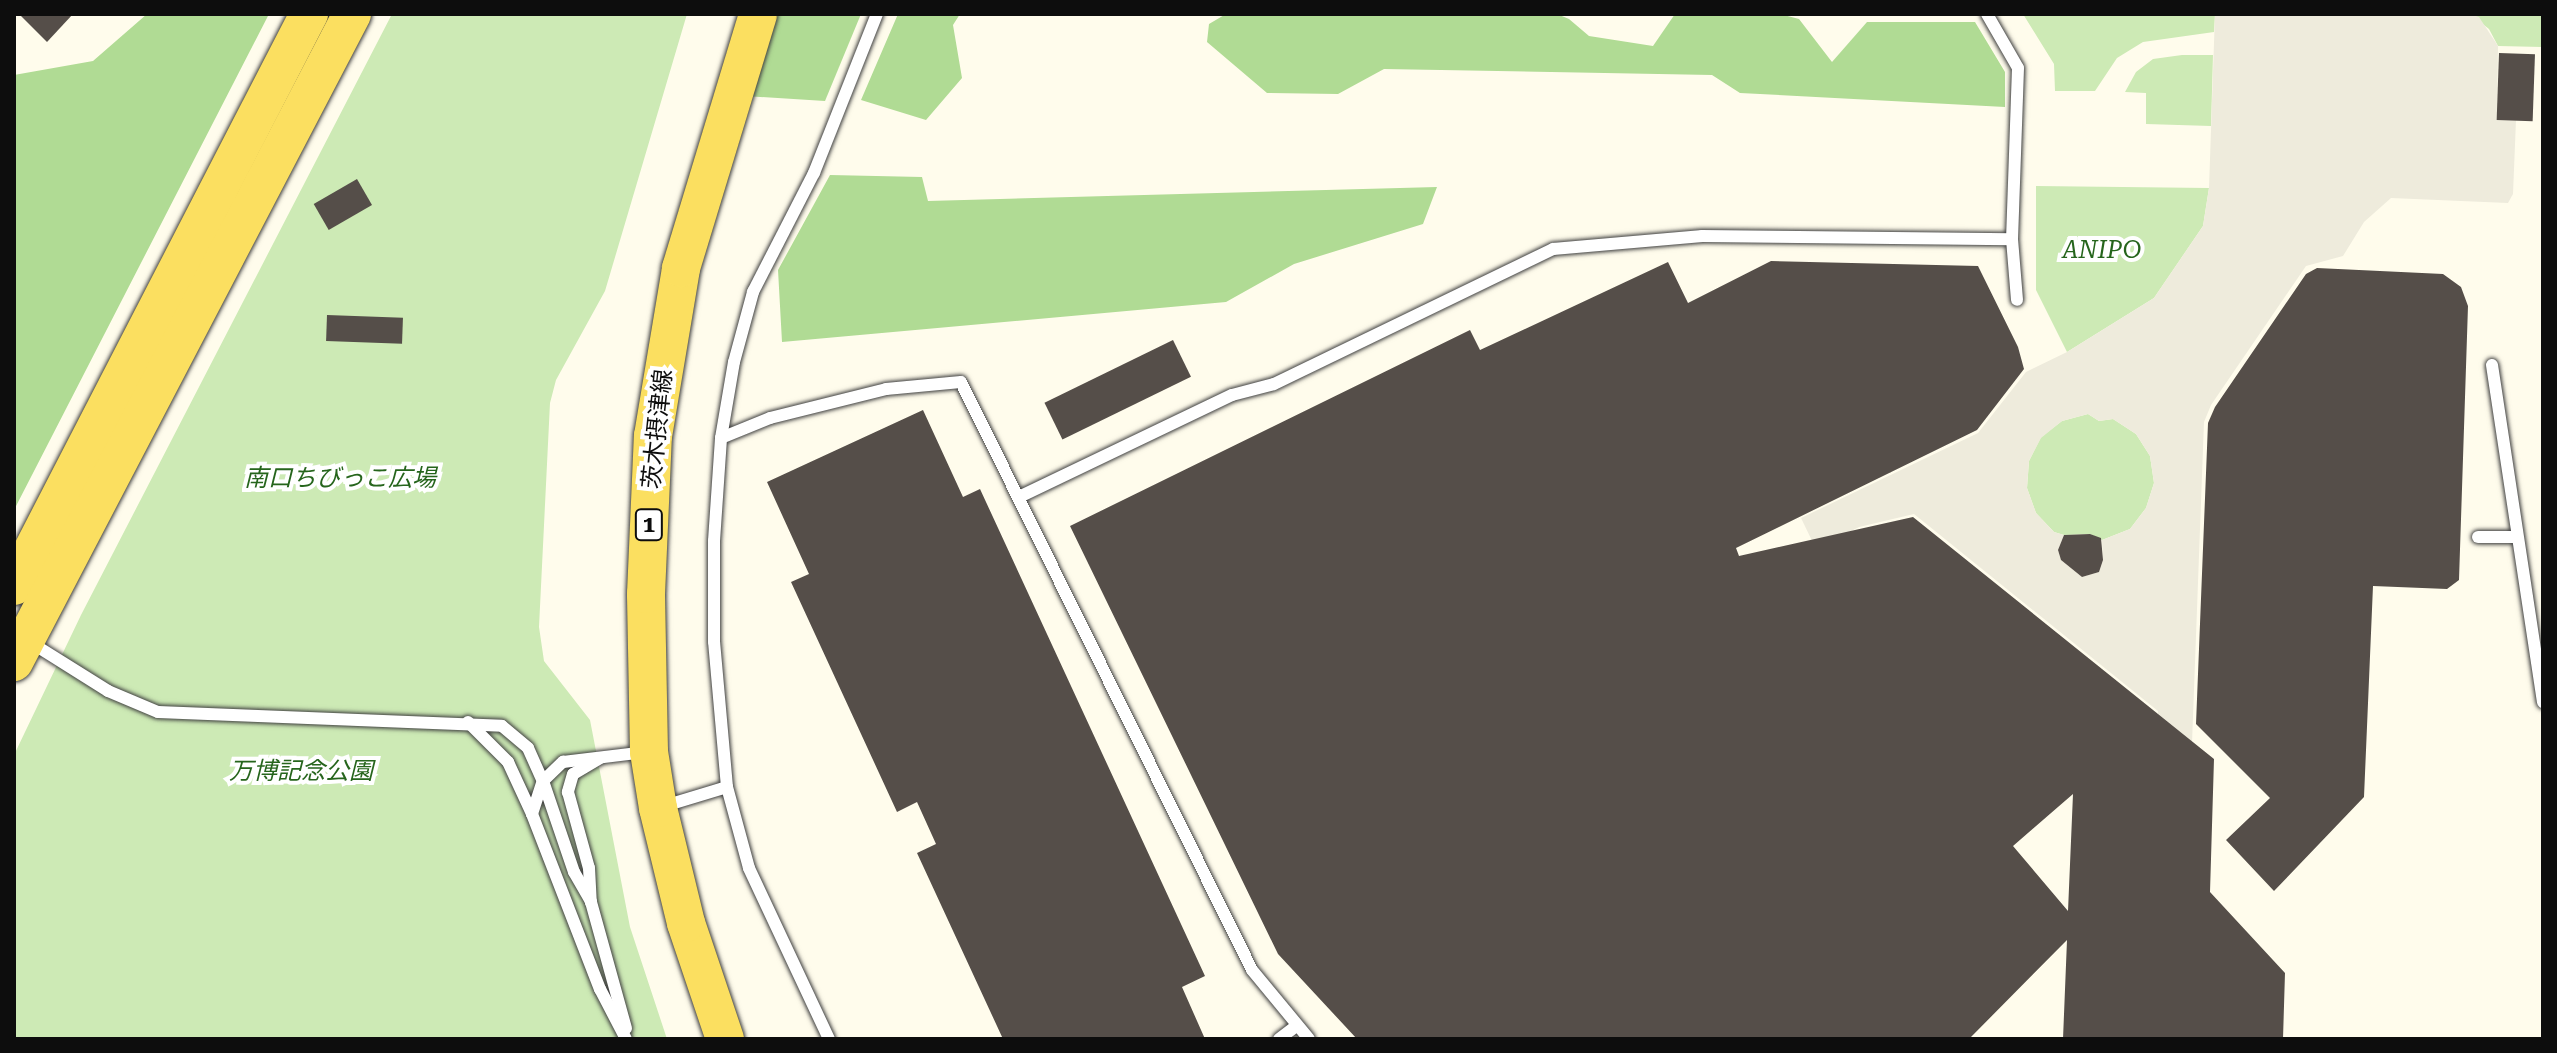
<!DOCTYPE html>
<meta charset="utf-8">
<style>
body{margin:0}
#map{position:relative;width:2557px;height:1053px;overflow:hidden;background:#fffcec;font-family:"Roboto Serif","Noto Sans JP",serif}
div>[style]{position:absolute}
.green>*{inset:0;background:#cdeab5}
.forest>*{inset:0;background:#b0db94}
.plaza>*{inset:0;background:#eeebdc}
.building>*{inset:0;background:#554e49;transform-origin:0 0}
.roads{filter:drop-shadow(0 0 2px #404040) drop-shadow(0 0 2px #404040)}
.lane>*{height:12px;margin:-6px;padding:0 6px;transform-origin:6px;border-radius:6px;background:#fff}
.primary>*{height:38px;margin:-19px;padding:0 19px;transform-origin:19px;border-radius:19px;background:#fbdf60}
span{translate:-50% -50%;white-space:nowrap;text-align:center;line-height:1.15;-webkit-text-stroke:8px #fff;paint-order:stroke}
.shield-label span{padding:2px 6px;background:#fff;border:2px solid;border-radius:6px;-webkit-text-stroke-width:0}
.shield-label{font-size:22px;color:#0d0d0d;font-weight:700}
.park-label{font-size:24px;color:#26651c;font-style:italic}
.street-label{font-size:24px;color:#0d0d0d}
.frame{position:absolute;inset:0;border:16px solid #0d0d0d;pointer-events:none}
</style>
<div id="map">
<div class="green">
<i style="clip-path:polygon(392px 14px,687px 14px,605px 291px,556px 380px,550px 403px,539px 627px,544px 661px,590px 720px,630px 927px,667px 1039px,14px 1039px,14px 755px,81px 615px)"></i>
<i style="clip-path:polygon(2023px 14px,2215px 14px,2214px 32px,2143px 42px,2117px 58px,2095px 91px,2055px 91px,2054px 64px)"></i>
<i style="clip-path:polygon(2470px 14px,2543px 14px,2543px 47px,2498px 46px,2489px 29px)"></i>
<i style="clip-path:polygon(2182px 55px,2213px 55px,2211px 126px,2146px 124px,2146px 93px,2125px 92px,2136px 72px,2153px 59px)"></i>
<i style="clip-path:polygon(2036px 186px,2209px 188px,2203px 226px,2154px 298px,2067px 352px,2036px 290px)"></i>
<i style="clip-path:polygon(2088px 414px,2099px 421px,2113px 419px,2136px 434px,2150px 456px,2154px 483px,2146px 508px,2130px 529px,2102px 540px,2090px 534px,2064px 535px,2054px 532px,2036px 513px,2027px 488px,2029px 461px,2041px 437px,2062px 421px)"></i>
</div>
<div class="forest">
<i style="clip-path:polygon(147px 14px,269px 14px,14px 510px,14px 75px,93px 61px)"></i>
<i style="clip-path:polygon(773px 14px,861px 14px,825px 101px,745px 96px)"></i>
<i style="clip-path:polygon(898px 14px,960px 14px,953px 25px,962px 78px,926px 120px,861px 100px)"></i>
<i style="clip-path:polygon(1226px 14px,1557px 14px,1569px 19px,1589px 36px,1653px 46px,1675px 14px,1780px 14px,1799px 19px,1832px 62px,1867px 22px,1975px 22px,2005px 72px,2005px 107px,1740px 93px,1712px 75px,1384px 69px,1338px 94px,1267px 93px,1207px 42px,1209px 24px)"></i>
<i style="clip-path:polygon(830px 175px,922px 177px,928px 201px,1437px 187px,1423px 224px,1294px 264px,1226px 302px,782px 342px,778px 270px)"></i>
</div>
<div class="plaza">
<i style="clip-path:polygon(evenodd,2215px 14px,2470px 14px,2479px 17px,2498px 46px,2497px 119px,2516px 120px,2513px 194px,2508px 203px,2391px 198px,2364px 222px,2343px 256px,2306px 266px,2211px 405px,2204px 422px,2192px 743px,2156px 796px,2158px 711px,1914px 514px,1859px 527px,1816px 549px,1801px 518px,1978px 433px,2026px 372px,2067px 352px,2154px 298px,2203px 226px,2209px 188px,2215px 14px,2088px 414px,2099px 421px,2113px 419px,2136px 434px,2150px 456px,2154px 483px,2146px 508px,2130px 529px,2102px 540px,2103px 560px,2099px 572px,2082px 577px,2061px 560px,2058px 550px,2064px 535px,2054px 532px,2036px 513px,2027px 488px,2029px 461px,2041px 438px,2062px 421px,2088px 414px)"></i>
</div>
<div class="building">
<i style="clip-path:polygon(19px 14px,73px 14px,47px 42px)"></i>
<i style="left:2499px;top:53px;width:36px;height:67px;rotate:2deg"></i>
<i style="left:357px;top:179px;width:30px;height:50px;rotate:60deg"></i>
<i style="clip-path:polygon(evenodd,1771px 261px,1978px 266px,2018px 347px,2024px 369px,1977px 430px,1736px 548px,1739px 556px,1913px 517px,2214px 759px,2210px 892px,2285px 973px,2283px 1039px,2063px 1039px,2067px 940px,1969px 1039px,1357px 1039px,1278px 954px,1070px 526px,1470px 330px,1480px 350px,1668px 262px,1688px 303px,1771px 261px,2073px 794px,2068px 911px,2013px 846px,2073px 794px)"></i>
<i style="clip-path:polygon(2317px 268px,2443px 274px,2461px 287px,2468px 306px,2459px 580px,2447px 589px,2373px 586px,2364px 797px,2274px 891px,2226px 840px,2270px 798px,2196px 724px,2208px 423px,2215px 407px,2306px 274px)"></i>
<i style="left:327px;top:315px;width:76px;height:26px;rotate:2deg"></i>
<i style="left:1173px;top:340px;width:41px;height:143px;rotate:64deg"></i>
<i style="clip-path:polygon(923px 410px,963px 497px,980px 489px,1205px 976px,1182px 987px,1205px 1039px,1003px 1039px,917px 853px,936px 844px,917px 802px,897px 812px,791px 582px,809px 574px,767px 482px)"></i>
<i style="clip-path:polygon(2090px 534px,2101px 538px,2103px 560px,2099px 572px,2082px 577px,2061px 560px,2058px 550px,2064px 535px)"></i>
</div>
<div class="roads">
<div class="lane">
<i style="left:1987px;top:14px;width:62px;rotate:60.1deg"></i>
<i style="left:2018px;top:68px;width:171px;rotate:92deg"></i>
<i style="left:2012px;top:239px;width:61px;rotate:85.3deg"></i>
<i style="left:2492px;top:365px;width:341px;rotate:81.4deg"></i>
<i style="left:721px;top:438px;width:77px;rotate:-80.3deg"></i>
<i style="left:734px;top:362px;width:73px;rotate:-74.8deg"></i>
<i style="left:753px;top:292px;width:134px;rotate:-62.9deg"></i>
<i style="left:814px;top:173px;width:171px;rotate:-68.4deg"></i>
<i style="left:1019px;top:497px;width:236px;rotate:-25.6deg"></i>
<i style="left:1232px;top:395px;width:43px;rotate:-14.7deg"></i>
<i style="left:1274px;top:384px;width:310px;rotate:-25.8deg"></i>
<i style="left:1553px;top:249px;width:150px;rotate:-5deg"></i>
<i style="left:1702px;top:236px;width:310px;rotate:0.6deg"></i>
<i style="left:2478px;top:537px;width:39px"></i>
<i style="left:30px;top:642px;width:92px;rotate:32.1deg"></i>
<i style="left:108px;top:691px;width:54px;rotate:22.8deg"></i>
<i style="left:158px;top:712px;width:344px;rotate:2.3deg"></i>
<i style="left:502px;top:726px;width:34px;rotate:40deg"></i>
<i style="left:528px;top:748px;width:36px;rotate:66deg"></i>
<i style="left:543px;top:781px;width:96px;rotate:71.2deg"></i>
<i style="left:574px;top:872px;width:34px;rotate:60deg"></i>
<i style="left:468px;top:722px;width:57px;rotate:45deg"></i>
<i style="left:508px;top:762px;width:57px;rotate:65.2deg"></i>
<i style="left:532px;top:814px;width:188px;rotate:68.8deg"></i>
<i style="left:600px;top:989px;width:56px;rotate:62.5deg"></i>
<i style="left:600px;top:758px;width:31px;rotate:149deg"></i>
<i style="left:573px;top:774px;width:19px;rotate:106deg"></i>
<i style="left:568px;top:792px;width:79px;rotate:74.6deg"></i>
<i style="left:589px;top:868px;width:34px;rotate:87deg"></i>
<i style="left:591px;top:902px;width:131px;rotate:74.5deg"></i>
<i style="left:661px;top:807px;width:69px;rotate:-16.9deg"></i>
<i style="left:532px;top:814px;width:35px;rotate:-72deg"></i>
<i style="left:543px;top:781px;width:28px;rotate:-44deg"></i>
<i style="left:563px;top:762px;width:84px;rotate:-6.9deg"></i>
<i style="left:829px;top:1039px;width:189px;rotate:-115.1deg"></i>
<i style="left:749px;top:868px;width:84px;rotate:-105.2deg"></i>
<i style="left:727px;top:787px;width:146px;rotate:-95.1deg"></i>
<i style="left:714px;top:642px;width:101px;rotate:-90deg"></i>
<i style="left:714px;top:541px;width:103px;rotate:-86.1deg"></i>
<i style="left:721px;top:438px;width:53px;rotate:-22.2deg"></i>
<i style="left:770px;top:418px;width:120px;rotate:-14deg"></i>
<i style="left:886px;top:389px;width:75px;rotate:-5.3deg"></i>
<i style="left:961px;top:382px;width:656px;rotate:63.67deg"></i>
<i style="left:1252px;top:970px;width:89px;rotate:50.4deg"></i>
<i style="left:1279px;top:1039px;width:21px;rotate:-37deg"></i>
</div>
<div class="primary">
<i style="left:14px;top:586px;width:644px;rotate:-62.72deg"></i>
<i style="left:14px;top:662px;width:731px;rotate:-62.45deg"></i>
<i style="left:725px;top:1039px;width:122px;rotate:-108.6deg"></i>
<i style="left:686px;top:923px;width:118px;rotate:-103.7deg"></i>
<i style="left:658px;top:808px;width:57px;rotate:-99.1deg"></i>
<i style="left:649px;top:752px;width:158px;rotate:-91.1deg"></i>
<i style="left:646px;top:594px;width:158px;rotate:-87.5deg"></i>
<i style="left:653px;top:436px;width:170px;rotate:-80.5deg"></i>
<i style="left:681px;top:268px;width:265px;rotate:-73.1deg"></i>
</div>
</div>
<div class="shield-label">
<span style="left:649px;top:525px">1</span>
</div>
<div class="park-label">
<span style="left:2102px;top:251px">ANIPO</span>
<span style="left:340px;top:479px">南口ちびっこ広場</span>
<span style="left:301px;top:772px">万博記念公園</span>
</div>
<div class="street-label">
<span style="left:658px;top:429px;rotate:-84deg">茨木摂津線</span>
</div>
<div class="frame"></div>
</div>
